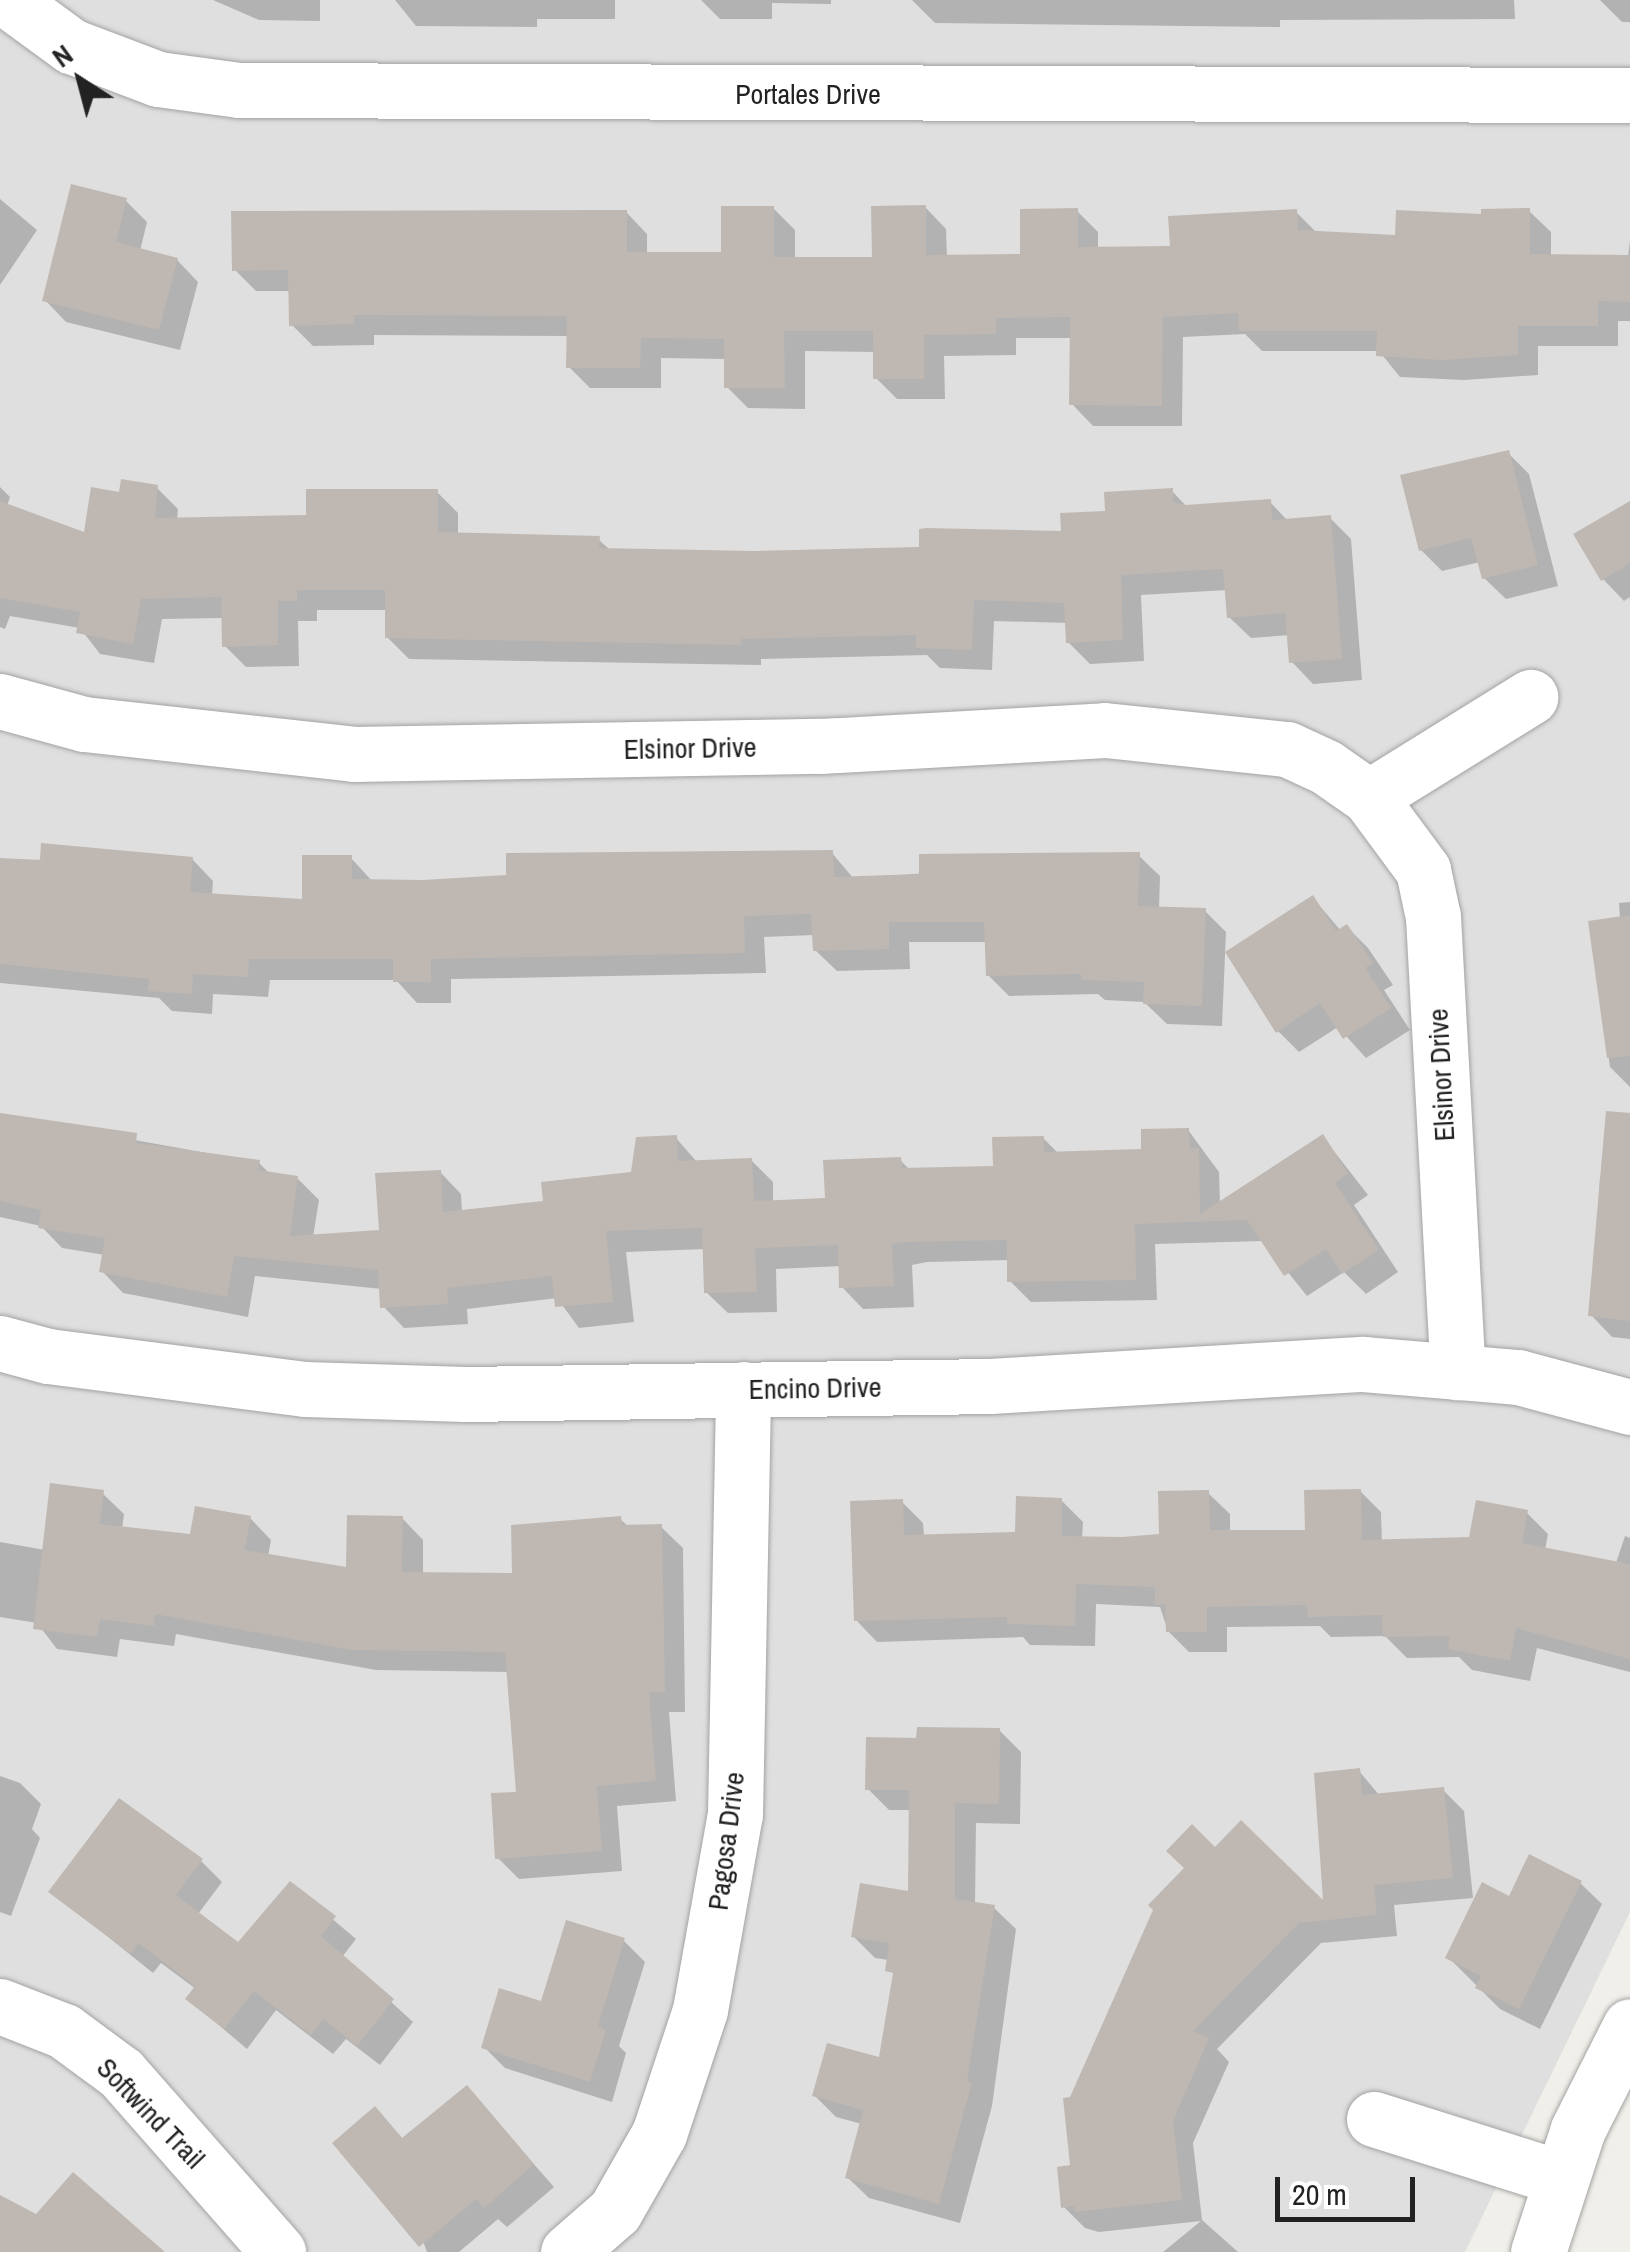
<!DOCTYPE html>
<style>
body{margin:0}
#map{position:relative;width:1630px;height:2252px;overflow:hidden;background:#f1efe9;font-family:"Archivo Narrow",sans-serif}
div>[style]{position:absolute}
.residential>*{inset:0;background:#dfdfdf}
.shadow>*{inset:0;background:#0003}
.building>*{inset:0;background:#bfb8b2}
.roads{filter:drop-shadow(0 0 2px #a3a3a3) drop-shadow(0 0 2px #a3a3a3)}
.minor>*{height:55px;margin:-27.5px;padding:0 27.5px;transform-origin:27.5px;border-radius:27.5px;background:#fff}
span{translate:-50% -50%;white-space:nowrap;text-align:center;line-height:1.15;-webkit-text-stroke:10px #fff;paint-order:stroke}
.street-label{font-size:28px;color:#222}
.north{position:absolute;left:30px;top:30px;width:100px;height:100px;-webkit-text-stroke:8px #fff;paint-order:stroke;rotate:324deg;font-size:28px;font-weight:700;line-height:40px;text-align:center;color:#222}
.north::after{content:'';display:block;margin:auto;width:35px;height:45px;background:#222;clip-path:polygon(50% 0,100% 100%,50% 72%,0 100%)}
.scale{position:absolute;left:1275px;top:2177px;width:140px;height:45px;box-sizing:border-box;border:5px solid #222;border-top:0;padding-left:12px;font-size:30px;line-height:35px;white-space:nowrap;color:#222;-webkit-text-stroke:8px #fff;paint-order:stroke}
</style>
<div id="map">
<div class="residential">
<i style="clip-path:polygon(0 0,1630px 0,1630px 1912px,1465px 2252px,0 2252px)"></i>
</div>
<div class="shadow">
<i style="clip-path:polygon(213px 0,320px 0,320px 21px,259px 20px)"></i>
<i style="clip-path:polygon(395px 0,615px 0,615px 19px,537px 19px,537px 27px,416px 26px)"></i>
<i style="clip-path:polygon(701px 0,831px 0,831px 4px,772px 3px,772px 19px,720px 19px)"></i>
<i style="clip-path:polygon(912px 0,1514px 0,1515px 19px,1280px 20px,1280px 27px,935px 23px)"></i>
<i style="clip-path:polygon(1600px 0,1630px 0,1630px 22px,1622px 22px)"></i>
<i style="clip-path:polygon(0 199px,37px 230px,0 285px)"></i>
<i style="clip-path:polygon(126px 201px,147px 222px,140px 251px,177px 260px,198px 282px,180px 350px,66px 322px,45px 300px)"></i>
<i style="clip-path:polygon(925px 207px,946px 229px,947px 257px,1023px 257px,1077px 211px,1098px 232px,1098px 250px,1172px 249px,1296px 212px,1318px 234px,1397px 237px,1529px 211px,1551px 232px,1551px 257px,1628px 257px,1630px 240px,1630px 321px,1618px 321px,1618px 346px,1538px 346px,1538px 375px,1464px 380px,1400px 377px,1379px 351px,1262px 351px,1245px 334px,1183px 337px,1182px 426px,1093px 426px,1072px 404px,1072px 338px,1016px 338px,1016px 355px,944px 356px,945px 399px,897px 399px,876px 378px,875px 352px,805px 351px,805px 409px,748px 408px,727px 387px,727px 359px,661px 358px,661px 388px,590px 388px,569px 367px,569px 336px,374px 335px,374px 345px,313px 346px,292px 325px,291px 291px,256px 291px,235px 270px,626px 212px,647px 234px,647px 254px,724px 255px,773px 208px,795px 230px,795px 260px,874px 259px)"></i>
<i style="clip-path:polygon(1508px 453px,1529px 474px,1558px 586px,1506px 599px,1484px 578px,1480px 562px,1442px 571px,1421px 550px)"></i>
<i style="clip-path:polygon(0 487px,10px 497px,7px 506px,86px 535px,121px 495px,156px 487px,178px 509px,177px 520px,308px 517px,437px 492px,458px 513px,458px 536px,598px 539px,610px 550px,754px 554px,921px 549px,1063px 534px,1172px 491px,1188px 508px,1270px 502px,1288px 521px,1330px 518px,1351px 539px,1362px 680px,1313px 684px,1292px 662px,1290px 635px,1251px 638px,1229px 617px,1227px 590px,1141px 595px,1144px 661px,1090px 664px,1068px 642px,1068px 623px,994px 621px,992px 670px,940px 668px,927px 655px,761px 659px,761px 665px,409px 659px,387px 637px,388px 610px,317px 610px,317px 621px,298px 621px,299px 666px,246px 667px,225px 646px,224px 618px,162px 619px,154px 663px,100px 654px,80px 628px,10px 616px,5px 629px,0 627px)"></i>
<i style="clip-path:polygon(1630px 504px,1630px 597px,1624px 601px,1603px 579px)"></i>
<i style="clip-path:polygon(832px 853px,854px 879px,1138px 855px,1160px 876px,1159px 909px,1205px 911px,1226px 932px,1222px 1026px,1167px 1024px,1144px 1002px,1105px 1000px,1098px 994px,1009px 996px,988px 975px,987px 942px,909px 942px,910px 969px,837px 971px,815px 950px,814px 935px,764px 937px,766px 973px,451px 979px,451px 1003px,417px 1003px,396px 980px,270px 980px,268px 997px,213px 994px,212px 1014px,172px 1011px,159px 998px,0 983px,0 860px,192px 859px,213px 881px,212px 895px,304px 902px,351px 858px,373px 882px,423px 882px)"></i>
<i style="clip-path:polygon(1313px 898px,1341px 931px,1347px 927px,1368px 948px,1393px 985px,1384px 990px,1410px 1030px,1366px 1058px,1338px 1027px,1299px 1052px,1278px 1031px)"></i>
<i style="clip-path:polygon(1630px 902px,1630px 1087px,1610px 1067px,1591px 923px,1620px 919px,1619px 903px)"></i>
<i style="clip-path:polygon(0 1116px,258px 1162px,271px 1175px,297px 1178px,319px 1200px,313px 1237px,381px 1233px,440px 1172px,461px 1194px,462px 1212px,546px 1203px,633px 1174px,676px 1138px,697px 1162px,751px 1160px,773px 1182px,773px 1203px,827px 1200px,900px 1160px,910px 1170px,996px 1168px,1043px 1138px,1059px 1154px,1143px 1152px,1188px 1130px,1219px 1172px,1220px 1204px,1323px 1137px,1368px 1195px,1354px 1205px,1398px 1272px,1366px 1294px,1344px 1272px,1307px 1296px,1263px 1241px,1155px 1244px,1157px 1300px,1031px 1302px,1010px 1281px,1010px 1260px,927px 1262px,912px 1265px,914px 1307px,863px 1309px,842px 1287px,841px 1266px,776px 1269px,777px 1312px,728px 1313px,706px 1292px,705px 1249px,626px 1252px,634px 1322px,579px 1328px,557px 1298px,467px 1309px,468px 1324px,404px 1328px,383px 1306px,382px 1289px,255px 1276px,248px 1317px,123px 1293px,102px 1271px,105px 1255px,62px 1248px,41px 1226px,0 1217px)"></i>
<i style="clip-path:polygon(1600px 1177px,1630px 1181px,1630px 1339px,1612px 1337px,1591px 1315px)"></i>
<i style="clip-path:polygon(1360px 1491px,1381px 1512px,1382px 1542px,1471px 1540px,1527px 1513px,1548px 1534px,1545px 1550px,1616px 1563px,1625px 1536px,1630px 1538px,1630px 1672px,1537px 1648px,1530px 1681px,1472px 1670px,1459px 1657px,1407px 1658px,1385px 1636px,1331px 1637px,1320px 1626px,1227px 1627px,1227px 1652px,1189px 1652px,1168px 1631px,1160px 1607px,1096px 1604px,1095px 1646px,1030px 1645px,1023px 1637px,877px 1642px,856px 1620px,902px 1502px,923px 1523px,924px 1537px,1017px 1535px,1061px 1500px,1083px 1522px,1082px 1539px,1161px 1536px,1208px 1493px,1230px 1514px,1230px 1533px,1308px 1532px)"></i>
<i style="clip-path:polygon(102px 1493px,124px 1514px,122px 1529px,192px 1537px,250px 1518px,271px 1540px,268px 1556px,348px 1570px,402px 1518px,423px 1540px,423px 1575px,514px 1576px,620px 1519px,629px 1527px,661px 1527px,683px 1548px,685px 1712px,669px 1712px,676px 1801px,617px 1806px,622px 1871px,519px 1879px,498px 1858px,518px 1794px,509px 1672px,376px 1670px,176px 1634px,174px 1646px,120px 1639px,117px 1657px,57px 1649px,37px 1623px,0 1617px,0 1542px,45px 1550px)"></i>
<i style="clip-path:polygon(999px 1730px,1021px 1752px,1020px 1824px,976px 1823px,975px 1904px,994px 1908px,1016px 1929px,992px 2106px,960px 2223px,869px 2198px,847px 2177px,862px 2124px,836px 2117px,815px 2096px,881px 2061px,895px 1977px,889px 1960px,875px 1958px,853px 1936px,910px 1894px,912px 1810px,889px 1810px,868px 1789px,919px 1741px)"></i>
<i style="clip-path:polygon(1359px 1771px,1380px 1796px,1443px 1790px,1464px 1811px,1473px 1898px,1394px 1905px,1397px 1936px,1321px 1943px,1217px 2049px,1229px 2062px,1193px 2143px,1202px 2220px,1238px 2252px,1163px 2252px,1201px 2221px,1099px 2232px,1085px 2228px,1064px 2207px,1073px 2168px,1072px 2099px,1215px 1851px,1326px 1906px)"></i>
<i style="clip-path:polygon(0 1776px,20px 1783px,41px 1804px,32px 1829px,40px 1838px,11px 1916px,0 1912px)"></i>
<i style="clip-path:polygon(201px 1861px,222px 1882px,198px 1914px,239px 1945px,291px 1884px,356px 1939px,342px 1957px,413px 2022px,380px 2065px,346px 2039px,333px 2054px,276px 2010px,247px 2049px,188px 1999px,196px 1989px,161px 1963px,153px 1973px,51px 1891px)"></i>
<i style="clip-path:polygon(1580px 1883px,1602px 1904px,1540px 2029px,1500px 2009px,1448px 1957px)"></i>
<i style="clip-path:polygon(623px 1940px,645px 1962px,619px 2046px,626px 2053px,612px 2102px,505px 2068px,484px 2047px)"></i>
<i style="clip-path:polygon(467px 2088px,554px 2187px,507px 2227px,498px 2219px,459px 2252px,427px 2252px,375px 2109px,404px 2140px)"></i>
</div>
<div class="building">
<i style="clip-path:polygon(71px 184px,127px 198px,116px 242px,178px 258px,159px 330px,42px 301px)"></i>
<i style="clip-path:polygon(926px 205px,926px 255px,1020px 254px,1020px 209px,1078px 208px,1078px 247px,1170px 246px,1168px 216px,1297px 209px,1298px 230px,1395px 235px,1396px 210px,1481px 214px,1481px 209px,1530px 208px,1530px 254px,1630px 255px,1630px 302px,1598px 301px,1598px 326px,1518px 326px,1518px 355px,1442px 360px,1376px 356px,1377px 331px,1239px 331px,1238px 313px,1163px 317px,1162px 406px,1069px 405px,1070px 317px,996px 318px,996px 334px,924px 335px,924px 379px,873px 379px,873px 331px,784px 331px,785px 388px,724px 388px,724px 339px,641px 338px,640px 368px,566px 368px,567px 316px,354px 315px,354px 324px,289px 326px,288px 270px,232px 271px,231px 211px,627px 210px,627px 252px,721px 252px,721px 206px,774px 206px,774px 257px,872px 257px,871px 206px)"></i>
<i style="clip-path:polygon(1509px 450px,1538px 565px,1482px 579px,1471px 538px,1419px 551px,1400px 475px)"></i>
<i style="clip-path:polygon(121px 479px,158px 485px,155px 518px,306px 515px,306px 489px,438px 489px,438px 532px,600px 536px,599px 548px,754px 551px,919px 547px,919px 529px,927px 528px,1061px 531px,1060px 513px,1105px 511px,1104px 492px,1173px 488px,1173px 502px,1185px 505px,1271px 499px,1272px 520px,1331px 515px,1342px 659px,1289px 663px,1285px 613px,1227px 618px,1223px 569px,1121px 575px,1123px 640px,1066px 643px,1064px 603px,974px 600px,972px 650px,916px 648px,916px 635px,741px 639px,741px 645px,385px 638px,385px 590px,297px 590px,297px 601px,278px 601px,278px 645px,222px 647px,221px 597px,141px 599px,133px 644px,76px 633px,80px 612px,0 598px,0 501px,84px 532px,91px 487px,119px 492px)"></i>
<i style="clip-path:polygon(1630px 501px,1630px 563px,1601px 581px,1573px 534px)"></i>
<i style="clip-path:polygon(41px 843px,193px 857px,190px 892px,302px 899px,302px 855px,352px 855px,352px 879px,423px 880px,506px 875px,506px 853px,833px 850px,834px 877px,919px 874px,919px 854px,1140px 852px,1138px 906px,1206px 908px,1202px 1006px,1143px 1004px,1144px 982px,1081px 980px,1081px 974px,986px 976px,984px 922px,889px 922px,889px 949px,813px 951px,811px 914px,744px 916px,745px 953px,431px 959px,431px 982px,393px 982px,393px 959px,249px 959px,248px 977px,193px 974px,192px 994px,148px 991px,149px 979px,0 964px,0 858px,40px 860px)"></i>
<i style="clip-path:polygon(1313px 895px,1336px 931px,1347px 924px,1373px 963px,1365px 968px,1391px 1008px,1343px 1039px,1320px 1003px,1276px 1033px,1225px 952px)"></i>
<i style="clip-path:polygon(1630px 915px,1630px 1056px,1607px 1058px,1588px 921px)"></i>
<i style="clip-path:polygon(1606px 1111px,1630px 1113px,1630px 1321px,1588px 1316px)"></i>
<i style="clip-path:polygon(0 1113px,137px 1133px,136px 1143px,260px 1160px,258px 1170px,298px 1176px,290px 1236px,379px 1230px,375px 1173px,441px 1170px,443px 1212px,543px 1201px,541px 1182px,631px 1172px,636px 1137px,677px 1135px,678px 1161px,752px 1158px,754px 1201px,825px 1198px,823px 1160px,901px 1157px,902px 1168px,993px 1166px,992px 1137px,1044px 1136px,1044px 1152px,1141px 1149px,1141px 1129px,1189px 1128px,1190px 1148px,1199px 1148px,1200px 1214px,1323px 1134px,1348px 1173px,1335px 1183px,1379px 1250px,1342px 1274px,1326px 1249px,1284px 1276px,1247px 1220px,1135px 1224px,1136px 1280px,1007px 1282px,1007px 1240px,905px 1242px,892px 1244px,894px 1286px,839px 1288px,838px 1245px,755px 1248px,757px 1292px,704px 1293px,702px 1228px,606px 1231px,613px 1302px,555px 1307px,552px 1276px,447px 1288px,448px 1304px,380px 1308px,378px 1270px,234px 1256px,227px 1297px,99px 1272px,105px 1238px,38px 1228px,41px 1210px,0 1201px)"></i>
<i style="clip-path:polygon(50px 1483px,104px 1490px,100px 1524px,190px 1534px,195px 1506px,251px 1516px,245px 1550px,346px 1567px,347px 1515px,403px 1516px,402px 1572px,512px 1573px,511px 1525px,621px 1516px,622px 1525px,662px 1524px,665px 1692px,649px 1692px,656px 1781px,597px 1786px,602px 1851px,495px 1859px,491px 1793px,516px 1792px,505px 1652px,352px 1650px,155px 1614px,154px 1626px,100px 1619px,97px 1637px,33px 1629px)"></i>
<i style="clip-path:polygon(1361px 1489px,1362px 1540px,1469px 1537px,1476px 1500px,1528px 1510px,1522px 1543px,1630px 1564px,1630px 1659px,1516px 1628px,1510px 1661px,1448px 1649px,1450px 1636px,1383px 1637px,1382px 1615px,1308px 1617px,1307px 1605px,1207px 1607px,1207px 1632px,1166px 1632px,1165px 1604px,1155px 1605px,1155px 1587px,1076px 1584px,1075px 1626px,1007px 1624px,1007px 1617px,854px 1621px,850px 1501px,903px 1499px,904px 1535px,1015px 1532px,1016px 1496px,1062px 1498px,1062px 1536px,1122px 1537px,1159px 1534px,1158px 1491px,1209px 1490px,1210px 1530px,1305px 1530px,1304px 1490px)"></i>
<i style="clip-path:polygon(917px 1727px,1000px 1728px,999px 1804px,955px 1803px,955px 1899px,995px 1905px,967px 2081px,972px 2082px,939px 2204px,845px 2178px,863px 2110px,812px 2096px,827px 2043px,879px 2057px,893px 1973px,885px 1971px,889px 1943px,851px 1937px,860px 1883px,908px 1891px,909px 1790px,865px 1790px,866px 1737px,916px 1738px)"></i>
<i style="clip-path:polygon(1360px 1768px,1362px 1795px,1444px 1787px,1453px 1878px,1374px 1885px,1377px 1915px,1299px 1923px,1193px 2031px,1209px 2038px,1173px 2121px,1182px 2200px,1075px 2212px,1074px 2206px,1061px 2208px,1057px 2167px,1070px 2165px,1063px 2098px,1070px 2097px,1153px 1910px,1148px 1905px,1184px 1868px,1166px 1851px,1192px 1824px,1215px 1847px,1241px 1820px,1323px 1900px,1314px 1773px)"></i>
<i style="clip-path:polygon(119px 1798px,203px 1859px,176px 1895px,238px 1942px,290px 1881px,336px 1916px,321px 1936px,394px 1999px,357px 2046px,323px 2019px,311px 2035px,254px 1991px,224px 2029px,185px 1999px,195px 1986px,138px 1943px,131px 1954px,48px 1892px)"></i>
<i style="clip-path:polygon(1529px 1854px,1582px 1881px,1519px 2009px,1475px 1988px,1481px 1976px,1445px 1958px,1482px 1882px,1509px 1896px)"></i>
<i style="clip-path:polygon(566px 1920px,625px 1938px,598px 2026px,606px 2030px,590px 2082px,481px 2048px,499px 1988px,541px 2001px)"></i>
<i style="clip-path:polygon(467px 2085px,534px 2164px,484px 2208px,476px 2199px,419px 2247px,332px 2143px,375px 2106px,402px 2138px)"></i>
<i style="clip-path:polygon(73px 2172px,165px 2252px,0 2252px,0 2195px,36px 2214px)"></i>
</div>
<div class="roads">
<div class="minor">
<i style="left:8px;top:0;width:78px;rotate:36.1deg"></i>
<i style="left:71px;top:46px;width:93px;rotate:20.8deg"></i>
<i style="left:158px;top:79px;width:82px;rotate:7.7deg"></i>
<i style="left:239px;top:90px;width:1391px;rotate:0.21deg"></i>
<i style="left:0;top:701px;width:87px;rotate:15.3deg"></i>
<i style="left:84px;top:724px;width:272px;rotate:6.3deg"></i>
<i style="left:354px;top:754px;width:467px;rotate:-1deg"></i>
<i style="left:821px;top:746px;width:284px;rotate:-3.2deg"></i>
<i style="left:1105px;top:730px;width:183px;rotate:6deg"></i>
<i style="left:1287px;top:749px;width:43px;rotate:24.8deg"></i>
<i style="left:1326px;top:767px;width:52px;rotate:34.9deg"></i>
<i style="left:1369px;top:797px;width:91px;rotate:53.5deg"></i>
<i style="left:1423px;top:870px;width:48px;rotate:78deg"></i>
<i style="left:1433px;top:917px;width:456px;rotate:86.9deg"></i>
<i style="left:1369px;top:797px;width:190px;rotate:-31.8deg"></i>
<i style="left:0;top:1343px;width:50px;rotate:15.2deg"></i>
<i style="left:48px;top:1356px;width:259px;rotate:7.3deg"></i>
<i style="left:305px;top:1389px;width:160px;rotate:1.8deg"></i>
<i style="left:465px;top:1394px;width:525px;rotate:-0.87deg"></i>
<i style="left:990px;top:1386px;width:374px;rotate:-3.4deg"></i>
<i style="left:1363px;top:1364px;width:156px;rotate:4.8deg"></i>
<i style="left:1518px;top:1377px;width:116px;rotate:15deg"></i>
<i style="left:0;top:2006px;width:69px;rotate:21.3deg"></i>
<i style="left:64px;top:2031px;width:71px;rotate:36.4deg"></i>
<i style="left:121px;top:2073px;width:238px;rotate:48.7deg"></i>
<i style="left:1374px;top:2119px;width:196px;rotate:17.5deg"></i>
<i style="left:568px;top:2252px;width:62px;rotate:-41.1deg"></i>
<i style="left:615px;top:2211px;width:89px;rotate:-60.3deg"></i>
<i style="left:659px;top:2134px;width:131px;rotate:-71.7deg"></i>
<i style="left:700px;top:2010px;width:199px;rotate:-79.9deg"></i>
<i style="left:735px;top:1814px;width:425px;rotate:-88.9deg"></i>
<i style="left:1538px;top:2252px;width:129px;rotate:-72deg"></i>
<i style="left:1578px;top:2129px;width:115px;rotate:-63.2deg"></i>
</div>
</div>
<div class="street-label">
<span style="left:808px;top:94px">Portales Drive</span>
<span style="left:690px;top:748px;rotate:-1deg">Elsinor Drive</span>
<span style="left:1441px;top:1075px;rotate:-93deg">Elsinor Drive</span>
<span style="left:815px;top:1388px;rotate:-1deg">Encino Drive</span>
<span style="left:726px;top:1841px;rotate:-83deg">Pagosa Drive</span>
<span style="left:151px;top:2113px;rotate:46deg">Softwind Trail</span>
</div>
<div class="north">N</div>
<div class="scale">20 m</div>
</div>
